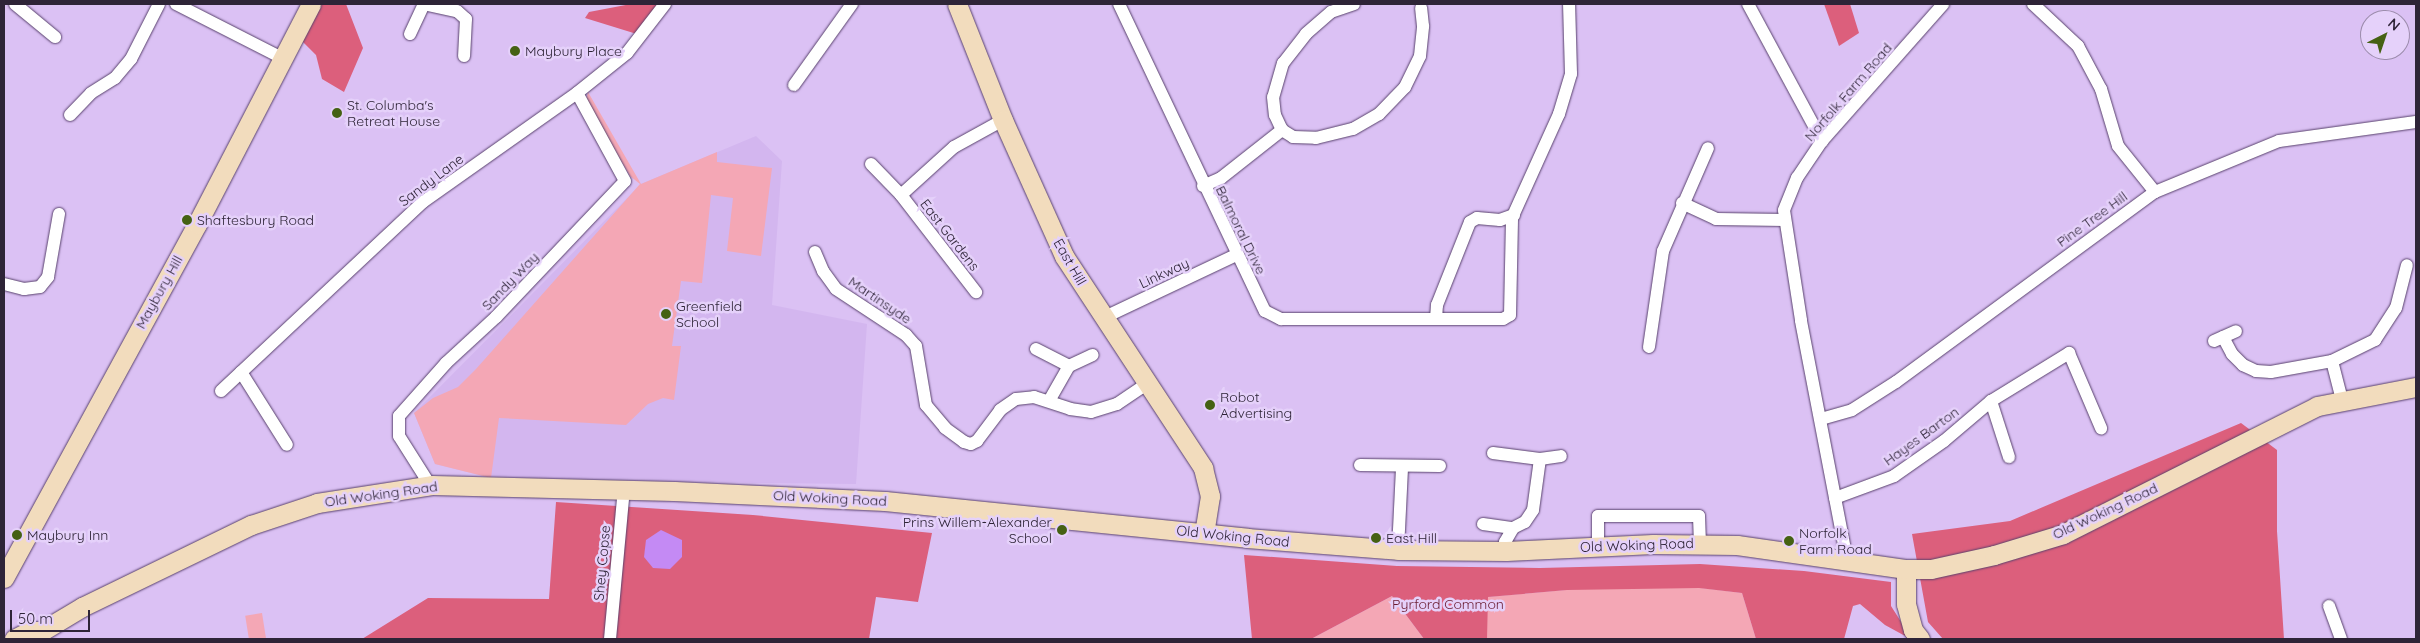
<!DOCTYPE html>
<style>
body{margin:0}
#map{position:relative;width:2420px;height:643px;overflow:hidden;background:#dbc1f4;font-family:Quicksand,sans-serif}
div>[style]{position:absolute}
.built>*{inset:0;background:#d3b6ef}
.green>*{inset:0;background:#f4a7b5;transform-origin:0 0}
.forest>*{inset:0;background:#dc5f7c}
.water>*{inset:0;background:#c48af4}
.roads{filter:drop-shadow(0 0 1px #58416c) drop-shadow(0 0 1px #58416c)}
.street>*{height:12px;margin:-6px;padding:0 6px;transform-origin:6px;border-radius:6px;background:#fff}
.secondary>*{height:19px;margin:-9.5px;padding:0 9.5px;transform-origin:9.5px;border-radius:9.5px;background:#f2dcbd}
.dots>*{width:14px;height:14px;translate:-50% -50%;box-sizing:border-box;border:2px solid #e5d1fa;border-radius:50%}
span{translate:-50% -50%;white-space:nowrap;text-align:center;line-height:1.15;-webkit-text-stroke:5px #e5d1fa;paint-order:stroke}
.poi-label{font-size:14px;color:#2e2437}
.left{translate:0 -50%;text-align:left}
.right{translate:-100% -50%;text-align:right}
.street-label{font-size:14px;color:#2e2437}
.park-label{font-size:14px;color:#6a1b31}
.frame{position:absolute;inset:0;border:5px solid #2e2437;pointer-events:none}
.north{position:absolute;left:2360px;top:10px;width:50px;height:50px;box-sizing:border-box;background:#e5d1fa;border:1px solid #9c8cac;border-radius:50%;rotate:41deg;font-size:14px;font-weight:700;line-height:20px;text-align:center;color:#2e2437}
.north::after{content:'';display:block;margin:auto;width:18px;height:22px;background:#456113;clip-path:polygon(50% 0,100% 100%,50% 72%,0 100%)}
.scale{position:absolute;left:10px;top:610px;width:80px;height:22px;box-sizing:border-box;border:2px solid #2e2437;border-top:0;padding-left:6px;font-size:15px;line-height:18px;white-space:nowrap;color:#2e2437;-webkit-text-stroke:4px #e5d1fa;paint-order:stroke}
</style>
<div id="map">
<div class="built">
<i style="clip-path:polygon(756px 136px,782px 161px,772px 305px,867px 324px,856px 484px,500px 480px,435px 464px,414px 413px,641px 184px)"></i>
</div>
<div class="green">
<i style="clip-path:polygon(588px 92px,641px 184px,717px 152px,717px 162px,772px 168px,761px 256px,727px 251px,733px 198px,711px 195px,702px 283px,681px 281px,672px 346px,681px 346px,674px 400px,663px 398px,648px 404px,626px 425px,499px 418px,491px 478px,435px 464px,414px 413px,433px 398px,458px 387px,476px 369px,640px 184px,630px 176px,586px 101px)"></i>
<i style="clip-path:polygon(1653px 582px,1742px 593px,1756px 639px,1487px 639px,1487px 597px)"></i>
<i style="clip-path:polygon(1392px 596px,1424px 639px,1311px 639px)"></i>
<i style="left:262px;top:613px;width:26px;height:17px;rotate:81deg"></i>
</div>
<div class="forest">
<i style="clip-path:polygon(320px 4px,346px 4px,363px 48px,344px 92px,322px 79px,316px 55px,301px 40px)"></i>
<i style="clip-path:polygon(631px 4px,658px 4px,640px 35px,585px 18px,589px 12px)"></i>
<i style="clip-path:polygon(1824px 4px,1850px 4px,1859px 33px,1839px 46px)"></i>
<i style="clip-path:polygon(2241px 423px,2277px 450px,2277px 531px,2284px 639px,1943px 639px,1928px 622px,1912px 534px,2010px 521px)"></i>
<i style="clip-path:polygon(556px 502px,753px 515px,932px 533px,918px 602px,876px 597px,869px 639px,362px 639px,428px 598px,549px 599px)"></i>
<i style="clip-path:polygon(1244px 555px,1397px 566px,1540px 568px,1700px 564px,1804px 571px,1891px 582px,1891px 606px,1912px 639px,1906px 639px,1907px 637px,1885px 625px,1860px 604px,1853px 606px,1844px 639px,1756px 639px,1742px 593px,1699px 588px,1567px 590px,1488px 597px,1487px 639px,1424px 639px,1392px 596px,1311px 639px,1252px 639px)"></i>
</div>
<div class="water">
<i style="clip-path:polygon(661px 530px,682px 540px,682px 557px,670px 569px,653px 568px,644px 557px,646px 540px)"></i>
</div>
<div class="roads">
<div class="street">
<i style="left:15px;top:4px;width:52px;rotate:39.5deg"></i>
<i style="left:176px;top:4px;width:119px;rotate:27deg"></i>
<i style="left:423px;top:4px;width:35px;rotate:12deg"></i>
<i style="left:457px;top:11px;width:12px;rotate:42deg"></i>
<i style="left:466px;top:19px;width:37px;rotate:93deg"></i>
<i style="left:1119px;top:4px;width:340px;rotate:64.6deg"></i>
<i style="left:1265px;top:311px;width:18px;rotate:27deg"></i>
<i style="left:1281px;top:319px;width:222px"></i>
<i style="left:1503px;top:319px;width:8px;rotate:-30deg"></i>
<i style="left:1510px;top:315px;width:97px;rotate:-88.8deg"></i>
<i style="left:1512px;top:218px;width:114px;rotate:-65.7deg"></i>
<i style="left:1559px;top:114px;width:42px;rotate:-73.3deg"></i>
<i style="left:1571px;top:74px;width:70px;rotate:-91.6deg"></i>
<i style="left:1354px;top:4px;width:24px;rotate:161deg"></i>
<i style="left:1331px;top:12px;width:33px;rotate:139deg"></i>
<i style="left:1306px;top:34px;width:37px;rotate:128deg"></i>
<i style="left:1283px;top:63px;width:35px;rotate:106deg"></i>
<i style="left:1273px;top:97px;width:18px;rotate:84deg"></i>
<i style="left:1275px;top:115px;width:17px;rotate:65deg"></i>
<i style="left:1282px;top:130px;width:13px;rotate:32deg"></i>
<i style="left:1293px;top:137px;width:23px;rotate:2deg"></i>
<i style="left:1316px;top:138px;width:38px;rotate:-14deg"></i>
<i style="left:1353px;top:129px;width:30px;rotate:-30deg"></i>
<i style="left:1379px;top:114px;width:37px;rotate:-46deg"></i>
<i style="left:1405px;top:87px;width:34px;rotate:-64deg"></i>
<i style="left:1420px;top:56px;width:30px;rotate:-84deg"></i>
<i style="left:1423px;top:26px;width:18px;rotate:-96deg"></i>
<i style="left:1748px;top:4px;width:156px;rotate:61.6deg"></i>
<i style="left:2033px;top:4px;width:62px;rotate:43deg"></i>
<i style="left:2078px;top:46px;width:49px;rotate:61.9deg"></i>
<i style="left:2101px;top:89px;width:59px;rotate:73.4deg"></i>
<i style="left:2118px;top:146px;width:59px;rotate:51.2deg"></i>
<i style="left:410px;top:34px;width:33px;rotate:-65deg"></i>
<i style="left:794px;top:85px;width:100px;rotate:-54.4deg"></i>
<i style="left:70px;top:115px;width:30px;rotate:-46deg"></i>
<i style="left:91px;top:93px;width:28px;rotate:-32deg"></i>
<i style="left:115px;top:78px;width:25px;rotate:-50deg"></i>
<i style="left:131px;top:59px;width:62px;rotate:-63deg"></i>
<i style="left:871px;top:164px;width:43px;rotate:45.9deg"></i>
<i style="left:901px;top:195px;width:72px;rotate:-42.2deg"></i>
<i style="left:954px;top:147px;width:56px;rotate:-28.9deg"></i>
<i style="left:1203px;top:186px;width:20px;rotate:-24deg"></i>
<i style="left:1221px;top:178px;width:78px;rotate:-38.2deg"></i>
<i style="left:901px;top:195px;width:123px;rotate:52.3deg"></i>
<i style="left:1682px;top:203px;width:38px;rotate:25deg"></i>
<i style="left:1716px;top:219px;width:69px;rotate:0.8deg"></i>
<i style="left:815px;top:252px;width:21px;rotate:67deg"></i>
<i style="left:823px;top:271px;width:22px;rotate:54deg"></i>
<i style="left:836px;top:289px;width:84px;rotate:33.3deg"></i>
<i style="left:906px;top:335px;width:15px;rotate:48deg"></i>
<i style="left:916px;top:346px;width:60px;rotate:80.4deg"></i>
<i style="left:926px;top:405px;width:30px;rotate:50deg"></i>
<i style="left:945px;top:428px;width:24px;rotate:36deg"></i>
<i style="left:964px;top:442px;width:7px;rotate:16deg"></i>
<i style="left:971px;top:444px;width:7px;rotate:-27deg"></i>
<i style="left:977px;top:441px;width:39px;rotate:-53deg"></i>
<i style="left:1000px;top:410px;width:19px;rotate:-35deg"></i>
<i style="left:1016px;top:399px;width:18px;rotate:-6deg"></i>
<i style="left:1034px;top:397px;width:38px;rotate:18deg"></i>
<i style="left:1070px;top:409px;width:21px;rotate:8deg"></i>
<i style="left:1091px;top:412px;width:27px;rotate:-17deg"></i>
<i style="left:1117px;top:404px;width:37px;rotate:-34deg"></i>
<i style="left:4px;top:284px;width:21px;rotate:14deg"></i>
<i style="left:24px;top:289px;width:16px;rotate:-7deg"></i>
<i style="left:40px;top:287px;width:13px;rotate:-51deg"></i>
<i style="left:48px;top:277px;width:64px;rotate:-80.1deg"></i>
<i style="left:1105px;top:317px;width:145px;rotate:-25.3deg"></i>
<i style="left:1436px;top:319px;width:14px;rotate:-86deg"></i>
<i style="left:1437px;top:305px;width:89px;rotate:-68.3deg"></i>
<i style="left:1470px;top:222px;width:8px;rotate:-30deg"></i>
<i style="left:1477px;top:218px;width:23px;rotate:5deg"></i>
<i style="left:1500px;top:220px;width:15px;rotate:-20deg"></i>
<i style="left:2223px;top:337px;width:19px;rotate:62deg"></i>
<i style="left:2232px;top:354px;width:16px;rotate:45deg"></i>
<i style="left:2243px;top:365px;width:14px;rotate:25deg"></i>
<i style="left:2256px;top:371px;width:15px;rotate:4deg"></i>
<i style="left:2271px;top:372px;width:62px;rotate:-10.2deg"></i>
<i style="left:2332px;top:361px;width:48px;rotate:-26deg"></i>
<i style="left:2375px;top:340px;width:38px;rotate:-57deg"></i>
<i style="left:2396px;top:308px;width:44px;rotate:-75.7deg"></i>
<i style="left:2214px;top:341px;width:24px;rotate:-24deg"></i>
<i style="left:1649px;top:347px;width:97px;rotate:-81.7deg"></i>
<i style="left:1663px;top:251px;width:112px;rotate:-66.4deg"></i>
<i style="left:1036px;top:349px;width:37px;rotate:27deg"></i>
<i style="left:2332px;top:361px;width:40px;rotate:75.6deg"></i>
<i style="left:241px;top:372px;width:86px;rotate:57.8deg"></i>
<i style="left:221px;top:391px;width:277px;rotate:-43.1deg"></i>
<i style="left:423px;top:202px;width:189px;rotate:-35.3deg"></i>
<i style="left:577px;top:93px;width:64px;rotate:-38.7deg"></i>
<i style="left:627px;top:53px;width:62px;rotate:-52.2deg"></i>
<i style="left:1049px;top:401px;width:40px;rotate:-60.3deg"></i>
<i style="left:1069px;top:366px;width:26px;rotate:-25deg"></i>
<i style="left:1991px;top:401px;width:59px;rotate:72.2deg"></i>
<i style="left:1821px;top:419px;width:32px;rotate:-16deg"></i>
<i style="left:1852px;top:410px;width:52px;rotate:-32.5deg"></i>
<i style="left:1896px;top:382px;width:321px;rotate:-36.3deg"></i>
<i style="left:2155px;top:192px;width:134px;rotate:-22.4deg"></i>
<i style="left:2279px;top:141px;width:138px;rotate:-7.9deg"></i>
<i style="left:1493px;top:453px;width:47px;rotate:7.3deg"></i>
<i style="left:1540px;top:459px;width:21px;rotate:-8deg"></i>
<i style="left:1360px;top:465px;width:80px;rotate:0.7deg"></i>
<i style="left:430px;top:485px;width:58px;rotate:-122.3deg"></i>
<i style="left:399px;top:436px;width:20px;rotate:-90deg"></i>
<i style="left:399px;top:416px;width:71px;rotate:-48.4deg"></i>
<i style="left:446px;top:363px;width:68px;rotate:-42.6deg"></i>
<i style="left:496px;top:317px;width:187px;rotate:-46.5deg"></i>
<i style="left:625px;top:181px;width:100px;rotate:-118.6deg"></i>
<i style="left:1835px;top:498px;width:63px;rotate:-20.4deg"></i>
<i style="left:1894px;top:476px;width:61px;rotate:-35deg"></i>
<i style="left:1944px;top:441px;width:62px;rotate:-40.4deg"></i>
<i style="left:1991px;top:401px;width:92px;rotate:-31.6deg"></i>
<i style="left:2069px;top:353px;width:82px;rotate:66.9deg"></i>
<i style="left:1483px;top:524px;width:30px;rotate:8deg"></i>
<i style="left:1513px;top:528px;width:13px;rotate:-27deg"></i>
<i style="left:1525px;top:522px;width:14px;rotate:-56deg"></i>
<i style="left:1533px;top:510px;width:51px;rotate:-82.2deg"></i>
<i style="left:1598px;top:546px;width:30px;rotate:-90deg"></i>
<i style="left:1598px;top:516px;width:101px"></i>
<i style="left:1699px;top:516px;width:27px;rotate:88deg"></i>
<i style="left:1398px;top:550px;width:82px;rotate:-87.2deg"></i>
<i style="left:1506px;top:551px;width:9px;rotate:-96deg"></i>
<i style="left:1505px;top:542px;width:16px;rotate:-60deg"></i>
<i style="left:1847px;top:560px;width:244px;rotate:-100.9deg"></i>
<i style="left:1801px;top:320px;width:111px;rotate:-98.8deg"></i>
<i style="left:1784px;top:210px;width:35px;rotate:-68deg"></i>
<i style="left:1797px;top:178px;width:45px;rotate:-56deg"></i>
<i style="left:1822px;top:141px;width:183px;rotate:-48.5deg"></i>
<i style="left:2329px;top:606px;width:35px;rotate:70deg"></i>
<i style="left:610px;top:639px;width:151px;rotate:-84.7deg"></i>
</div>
<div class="secondary">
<i style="left:957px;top:4px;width:125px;rotate:68.4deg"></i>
<i style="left:1003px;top:120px;width:149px;rotate:65.8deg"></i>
<i style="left:1064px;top:256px;width:254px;rotate:56.7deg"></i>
<i style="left:1203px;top:468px;width:29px;rotate:76deg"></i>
<i style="left:1210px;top:496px;width:37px;rotate:99deg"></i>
<i style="left:1906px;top:569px;width:35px;rotate:90deg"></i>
<i style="left:1906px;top:604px;width:27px;rotate:75deg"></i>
<i style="left:1913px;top:630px;width:11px;rotate:52deg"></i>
<i style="left:4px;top:578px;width:403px;rotate:-61.4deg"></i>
<i style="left:197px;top:224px;width:248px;rotate:-62.6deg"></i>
<i style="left:14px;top:639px;width:18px;rotate:-27deg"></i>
<i style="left:30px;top:631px;width:12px"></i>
<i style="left:36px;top:639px;width:10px;rotate:-53deg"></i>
<i style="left:42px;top:631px;width:47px;rotate:-31deg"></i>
<i style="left:82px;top:607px;width:188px;rotate:-25.9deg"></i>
<i style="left:251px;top:525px;width:70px;rotate:-18.4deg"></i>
<i style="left:317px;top:503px;width:116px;rotate:-8.9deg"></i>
<i style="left:432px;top:485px;width:242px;rotate:1.4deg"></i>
<i style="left:674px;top:491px;width:211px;rotate:2.7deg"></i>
<i style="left:885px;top:501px;width:364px;rotate:5.8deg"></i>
<i style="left:1247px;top:538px;width:151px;rotate:4.5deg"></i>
<i style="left:1398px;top:550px;width:108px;rotate:0.5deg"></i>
<i style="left:1506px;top:551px;width:147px;rotate:-2.7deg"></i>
<i style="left:1653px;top:544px;width:84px;rotate:0.7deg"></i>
<i style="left:1737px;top:545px;width:171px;rotate:8.1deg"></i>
<i style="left:1906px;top:569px;width:25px"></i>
<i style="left:1931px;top:569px;width:65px;rotate:-12.5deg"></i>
<i style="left:1994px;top:555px;width:72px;rotate:-16.9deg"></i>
<i style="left:2063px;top:534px;width:284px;rotate:-26.7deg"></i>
<i style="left:2317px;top:406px;width:101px;rotate:-10.9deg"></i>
</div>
</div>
<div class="dots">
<i style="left:515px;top:51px;background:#456113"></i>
<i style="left:337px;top:113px;background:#456113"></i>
<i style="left:187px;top:220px;background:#456113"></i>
<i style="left:666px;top:314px;background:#456113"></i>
<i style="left:1210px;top:405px;background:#456113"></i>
<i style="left:1062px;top:530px;background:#456113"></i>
<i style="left:17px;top:535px;background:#456113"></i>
<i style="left:1376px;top:538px;background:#456113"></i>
<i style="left:1789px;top:541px;background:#456113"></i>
</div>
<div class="poi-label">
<span class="left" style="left:525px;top:51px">Maybury Place</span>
<span class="left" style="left:347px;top:113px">St. Columba's<br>Retreat House</span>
<span class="left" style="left:197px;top:220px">Shaftesbury Road</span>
<span class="left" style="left:676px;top:314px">Greenfield<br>School</span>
<span class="left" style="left:1220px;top:405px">Robot<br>Advertising</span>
<span class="right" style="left:1052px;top:530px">Prins Willem-Alexander<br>School</span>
<span class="left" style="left:1799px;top:541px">Norfolk<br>Farm Road</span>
<span class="left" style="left:27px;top:535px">Maybury Inn</span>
<span class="left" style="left:1386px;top:538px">East Hill</span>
</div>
<div class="street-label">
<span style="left:1848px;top:92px;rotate:-49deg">Norfolk Farm Road</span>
<span style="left:431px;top:180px;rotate:-37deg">Sandy Lane</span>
<span style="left:2092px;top:219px;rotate:-36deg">Pine Tree Hill</span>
<span style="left:1241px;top:230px;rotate:64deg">Balmoral Drive</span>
<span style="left:950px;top:235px;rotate:52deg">East Gardens</span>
<span style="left:1070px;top:262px;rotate:60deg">East Hill</span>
<span style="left:1164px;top:273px;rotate:-25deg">Linkway</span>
<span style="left:510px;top:281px;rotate:-46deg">Sandy Way</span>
<span style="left:159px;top:292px;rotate:-61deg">Maybury Hill</span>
<span style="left:880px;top:300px;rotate:34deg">Martinsyde</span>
<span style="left:1921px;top:436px;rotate:-36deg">Hayes Barton</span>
<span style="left:381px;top:494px;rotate:-8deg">Old Woking Road</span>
<span style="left:830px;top:498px;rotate:3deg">Old Woking Road</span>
<span style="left:2105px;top:511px;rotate:-25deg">Old Woking Road</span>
<span style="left:1233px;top:536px;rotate:6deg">Old Woking Road</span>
<span style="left:1637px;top:545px;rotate:-2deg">Old Woking Road</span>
<span style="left:602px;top:563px;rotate:-85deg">Shey Copse</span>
</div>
<div class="park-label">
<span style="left:1448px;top:604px">Pyrford Common</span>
</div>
<div class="frame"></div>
<div class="north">N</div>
<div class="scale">50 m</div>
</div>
